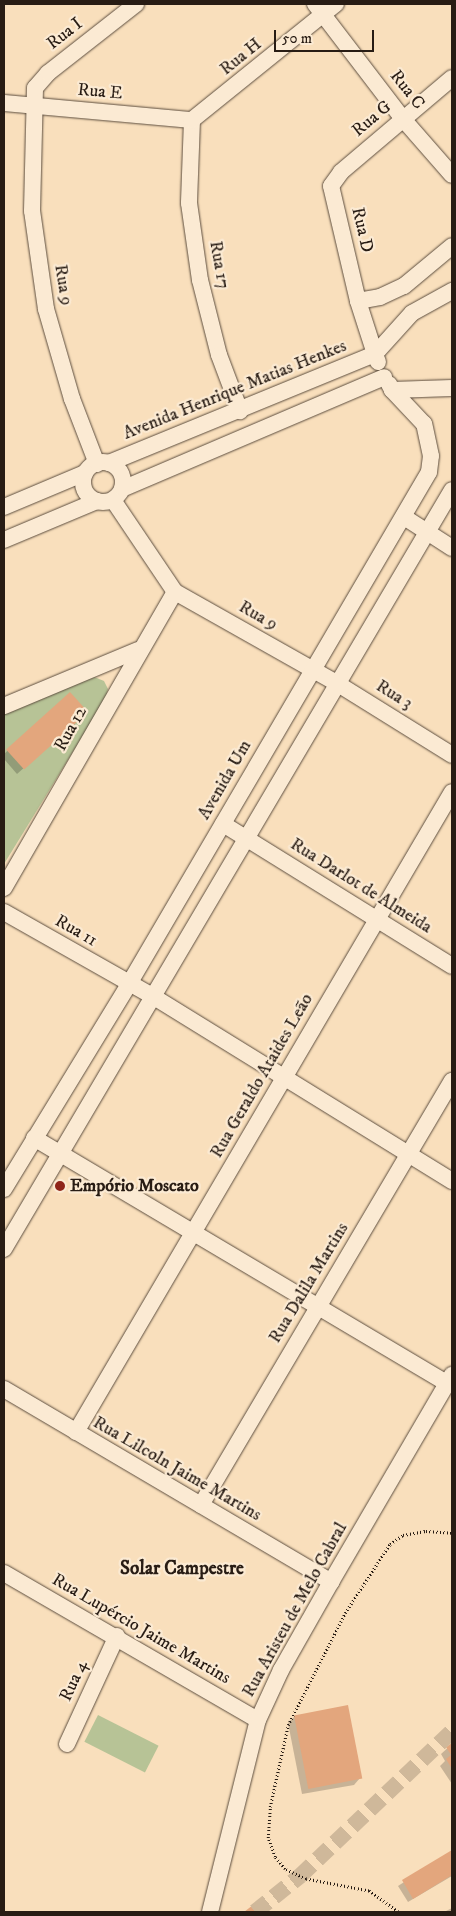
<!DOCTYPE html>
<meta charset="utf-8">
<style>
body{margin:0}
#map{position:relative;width:456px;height:1916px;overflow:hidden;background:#f9dfbc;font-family:"IM FELL DW Pica",serif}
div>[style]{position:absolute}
.green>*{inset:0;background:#b7c396;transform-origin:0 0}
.shadow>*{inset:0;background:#0003}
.building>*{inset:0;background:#e3a67d;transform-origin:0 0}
.minor-tunnel>*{height:16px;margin-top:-8px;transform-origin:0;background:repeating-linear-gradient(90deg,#cfb89a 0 16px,transparent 0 24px)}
.path>*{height:2.5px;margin-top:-1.25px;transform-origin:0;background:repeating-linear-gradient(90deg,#281c14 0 1px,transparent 0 3.5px)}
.roads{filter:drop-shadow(0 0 1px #5c4d3e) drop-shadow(0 0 1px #5c4d3e)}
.minor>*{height:16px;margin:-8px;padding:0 8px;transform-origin:8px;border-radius:8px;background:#fbead3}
.minor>.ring{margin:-8px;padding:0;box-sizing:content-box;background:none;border:16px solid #fbead3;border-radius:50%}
.dots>*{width:14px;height:14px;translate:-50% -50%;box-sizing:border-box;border:2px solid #fbead3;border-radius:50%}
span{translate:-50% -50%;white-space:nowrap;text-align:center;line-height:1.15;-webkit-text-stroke:4.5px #fbead3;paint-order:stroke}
.street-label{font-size:18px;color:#281c14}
.poi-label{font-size:18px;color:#281c14;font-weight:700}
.left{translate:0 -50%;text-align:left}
.neighbourhood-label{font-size:19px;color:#281c14;font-weight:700}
.frame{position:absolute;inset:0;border:5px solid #281c14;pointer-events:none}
.scale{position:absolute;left:274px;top:30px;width:100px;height:22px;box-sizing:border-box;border:2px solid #281c14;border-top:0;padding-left:6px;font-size:15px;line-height:18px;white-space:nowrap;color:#281c14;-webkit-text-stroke:4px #fbead3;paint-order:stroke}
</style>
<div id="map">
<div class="green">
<i style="clip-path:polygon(92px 676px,104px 681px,108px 689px,106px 698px,4px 864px,4px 712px)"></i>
<i style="left:98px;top:1715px;width:68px;height:30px;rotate:27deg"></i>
</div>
<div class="shadow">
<i style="clip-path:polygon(70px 694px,80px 718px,17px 774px,4px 759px,4px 754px)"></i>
<i style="clip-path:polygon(295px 1716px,360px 1778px,354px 1785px,302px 1794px,288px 1723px)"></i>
<i style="clip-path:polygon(452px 1744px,452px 1784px,440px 1766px,445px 1761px,441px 1754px)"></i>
<i style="clip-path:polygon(452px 1851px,452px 1876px,408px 1902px,398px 1886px)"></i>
<i style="clip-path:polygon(452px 1908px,452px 1912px,444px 1912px)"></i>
</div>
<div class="building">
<i style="left:70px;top:692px;width:27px;height:86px;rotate:48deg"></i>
<i style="left:348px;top:1705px;width:75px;height:55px;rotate:79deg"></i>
<i style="clip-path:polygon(452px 1743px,452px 1769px,446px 1759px,451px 1755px,446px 1747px)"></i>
<i style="clip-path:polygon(452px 1850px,452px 1875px,413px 1899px,402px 1880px)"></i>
<i style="clip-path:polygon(253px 1905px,259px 1912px,244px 1912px)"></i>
</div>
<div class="minor-tunnel">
<i style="left:255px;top:1912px;width:58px;rotate:-38.7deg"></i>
<i style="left:300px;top:1876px;width:210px;rotate:-43.6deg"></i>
</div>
<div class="path">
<i style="left:398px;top:1912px;width:36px;rotate:-144deg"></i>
<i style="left:369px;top:1891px;width:64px;rotate:-169.2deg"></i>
<i style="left:306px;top:1879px;width:23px;rotate:-155deg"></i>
<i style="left:285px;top:1869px;width:16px;rotate:-130deg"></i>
<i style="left:275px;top:1857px;width:20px;rotate:-110deg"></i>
<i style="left:268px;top:1838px;width:31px;rotate:-86deg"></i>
<i style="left:270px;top:1807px;width:84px;rotate:-77.6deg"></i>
<i style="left:288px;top:1725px;width:126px;rotate:-63deg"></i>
<i style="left:345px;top:1613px;width:82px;rotate:-56.9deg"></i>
<i style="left:390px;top:1544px;width:16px;rotate:-35deg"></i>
<i style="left:403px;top:1535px;width:23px;rotate:-10deg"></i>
<i style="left:426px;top:1531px;width:26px;rotate:4deg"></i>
</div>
<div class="roads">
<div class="minor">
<i style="left:315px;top:4px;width:145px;rotate:52.6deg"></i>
<i style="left:403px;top:119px;width:74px;rotate:48.8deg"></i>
<i style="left:4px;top:103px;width:189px;rotate:5.2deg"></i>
<i style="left:192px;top:120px;width:83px;rotate:92.1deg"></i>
<i style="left:189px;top:203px;width:78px;rotate:81.9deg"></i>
<i style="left:200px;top:280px;width:77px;rotate:75.8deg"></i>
<i style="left:219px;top:355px;width:60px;rotate:69.4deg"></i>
<i style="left:192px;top:120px;width:185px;rotate:-38.9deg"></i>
<i style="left:358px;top:301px;width:22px;rotate:-10deg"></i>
<i style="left:380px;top:297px;width:26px;rotate:-25deg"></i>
<i style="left:404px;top:286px;width:62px;rotate:-39.8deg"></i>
<i style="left:378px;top:362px;width:9px;rotate:-111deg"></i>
<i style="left:375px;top:354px;width:55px;rotate:-47.9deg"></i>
<i style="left:412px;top:313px;width:46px;rotate:-28.8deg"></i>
<i style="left:389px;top:384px;width:7px;rotate:63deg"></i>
<i style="left:392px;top:390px;width:60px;rotate:-1.9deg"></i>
<i class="ring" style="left:83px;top:462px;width:24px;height:24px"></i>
<i style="left:109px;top:463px;width:287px;rotate:-22.3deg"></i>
<i style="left:375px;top:354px;width:56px;rotate:-107.8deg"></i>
<i style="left:358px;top:301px;width:118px;rotate:-103.2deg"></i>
<i style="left:331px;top:186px;width:17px;rotate:-54deg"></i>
<i style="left:341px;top:172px;width:145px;rotate:-40.3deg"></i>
<i style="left:97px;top:464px;width:70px;rotate:-111deg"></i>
<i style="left:72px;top:399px;width:94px;rotate:-106.1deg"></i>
<i style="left:46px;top:309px;width:99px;rotate:-98.1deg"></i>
<i style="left:32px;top:211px;width:123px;rotate:-88.6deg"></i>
<i style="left:35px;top:88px;width:20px;rotate:-49deg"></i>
<i style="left:48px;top:73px;width:112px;rotate:-38.1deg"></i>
<i style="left:122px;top:489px;width:285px;rotate:-23.1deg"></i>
<i style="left:113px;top:500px;width:111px;rotate:56deg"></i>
<i style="left:175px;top:592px;width:187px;rotate:29.4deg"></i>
<i style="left:338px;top:684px;width:134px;rotate:31.9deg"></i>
<i style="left:4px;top:507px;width:88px;rotate:-22.8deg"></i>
<i style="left:404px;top:517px;width:57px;rotate:32.9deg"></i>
<i style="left:4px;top:540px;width:101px;rotate:-22.8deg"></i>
<i style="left:4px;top:706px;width:145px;rotate:-22.7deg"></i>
<i style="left:223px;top:824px;width:269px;rotate:31.8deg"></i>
<i style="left:4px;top:888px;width:342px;rotate:-60deg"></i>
<i style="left:4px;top:912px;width:172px;rotate:29.5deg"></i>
<i style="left:154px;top:997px;width:350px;rotate:31.7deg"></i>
<i style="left:34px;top:1138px;width:480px;rotate:30.7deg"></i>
<i style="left:4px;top:1189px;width:240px;rotate:-58.6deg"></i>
<i style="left:129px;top:984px;width:593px;rotate:-59.63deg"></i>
<i style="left:429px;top:472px;width:16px;rotate:-83deg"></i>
<i style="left:431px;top:456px;width:33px;rotate:-102deg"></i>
<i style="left:424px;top:424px;width:47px;rotate:-133.3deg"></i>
<i style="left:4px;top:1249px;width:881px;rotate:-59.45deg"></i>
<i style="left:4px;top:1389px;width:380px;rotate:30.5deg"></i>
<i style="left:76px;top:1432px;width:742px;rotate:-59.57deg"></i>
<i style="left:201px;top:1505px;width:493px;rotate:-59.4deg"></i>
<i style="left:4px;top:1573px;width:293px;rotate:30.1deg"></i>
<i style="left:67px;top:1744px;width:119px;rotate:-65.2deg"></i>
<i style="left:210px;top:1912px;width:198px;rotate:-76deg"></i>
<i style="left:258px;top:1720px;width:55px;rotate:-65.3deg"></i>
<i style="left:281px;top:1670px;width:101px;rotate:-60.4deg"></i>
<i style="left:331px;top:1582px;width:240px;rotate:-59.7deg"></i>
</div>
</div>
<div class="dots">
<i style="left:60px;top:1186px;background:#8f2418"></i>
</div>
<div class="street-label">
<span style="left:65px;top:34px;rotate:-38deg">Rua I</span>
<span style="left:241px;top:57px;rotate:-39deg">Rua H</span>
<span style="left:407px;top:90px;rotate:52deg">Rua C</span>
<span style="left:100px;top:92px;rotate:5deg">Rua E</span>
<span style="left:372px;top:119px;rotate:-40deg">Rua G</span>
<span style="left:362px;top:230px;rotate:77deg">Rua D</span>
<span style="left:219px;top:265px;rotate:80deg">Rua 17</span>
<span style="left:63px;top:285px;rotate:81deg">Rua 9</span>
<span style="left:235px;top:390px;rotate:-22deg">Avenida Henrique Matias Henkes</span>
<span style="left:258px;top:616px;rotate:30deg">Rua 9</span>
<span style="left:394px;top:695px;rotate:32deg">Rua 3</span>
<span style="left:71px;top:729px;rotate:-61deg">Rua 12</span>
<span style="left:225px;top:780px;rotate:-60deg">Avenida Um</span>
<span style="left:361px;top:886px;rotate:32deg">Rua Darlot de Almeida</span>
<span style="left:76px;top:931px;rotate:30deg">Rua 11</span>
<span style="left:262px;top:1076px;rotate:-60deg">Rua Geraldo Ataides Leão</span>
<span style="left:309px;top:1283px;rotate:-59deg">Rua Dalila Martins</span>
<span style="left:177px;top:1469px;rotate:30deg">Rua Lilcoln Jaime Martins</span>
<span style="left:295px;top:1610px;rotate:-61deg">Rua Aristeu de Melo Cabral</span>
<span style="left:141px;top:1629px;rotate:30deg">Rua Lupércio Jaime Martins</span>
<span style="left:74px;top:1681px;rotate:-65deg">Rua 4</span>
</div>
<div class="poi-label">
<span class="left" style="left:70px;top:1186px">Empório Moscato</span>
</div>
<div class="neighbourhood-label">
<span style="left:182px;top:1569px">Solar Campestre</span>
</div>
<div class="frame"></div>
<div class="scale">50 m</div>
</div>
